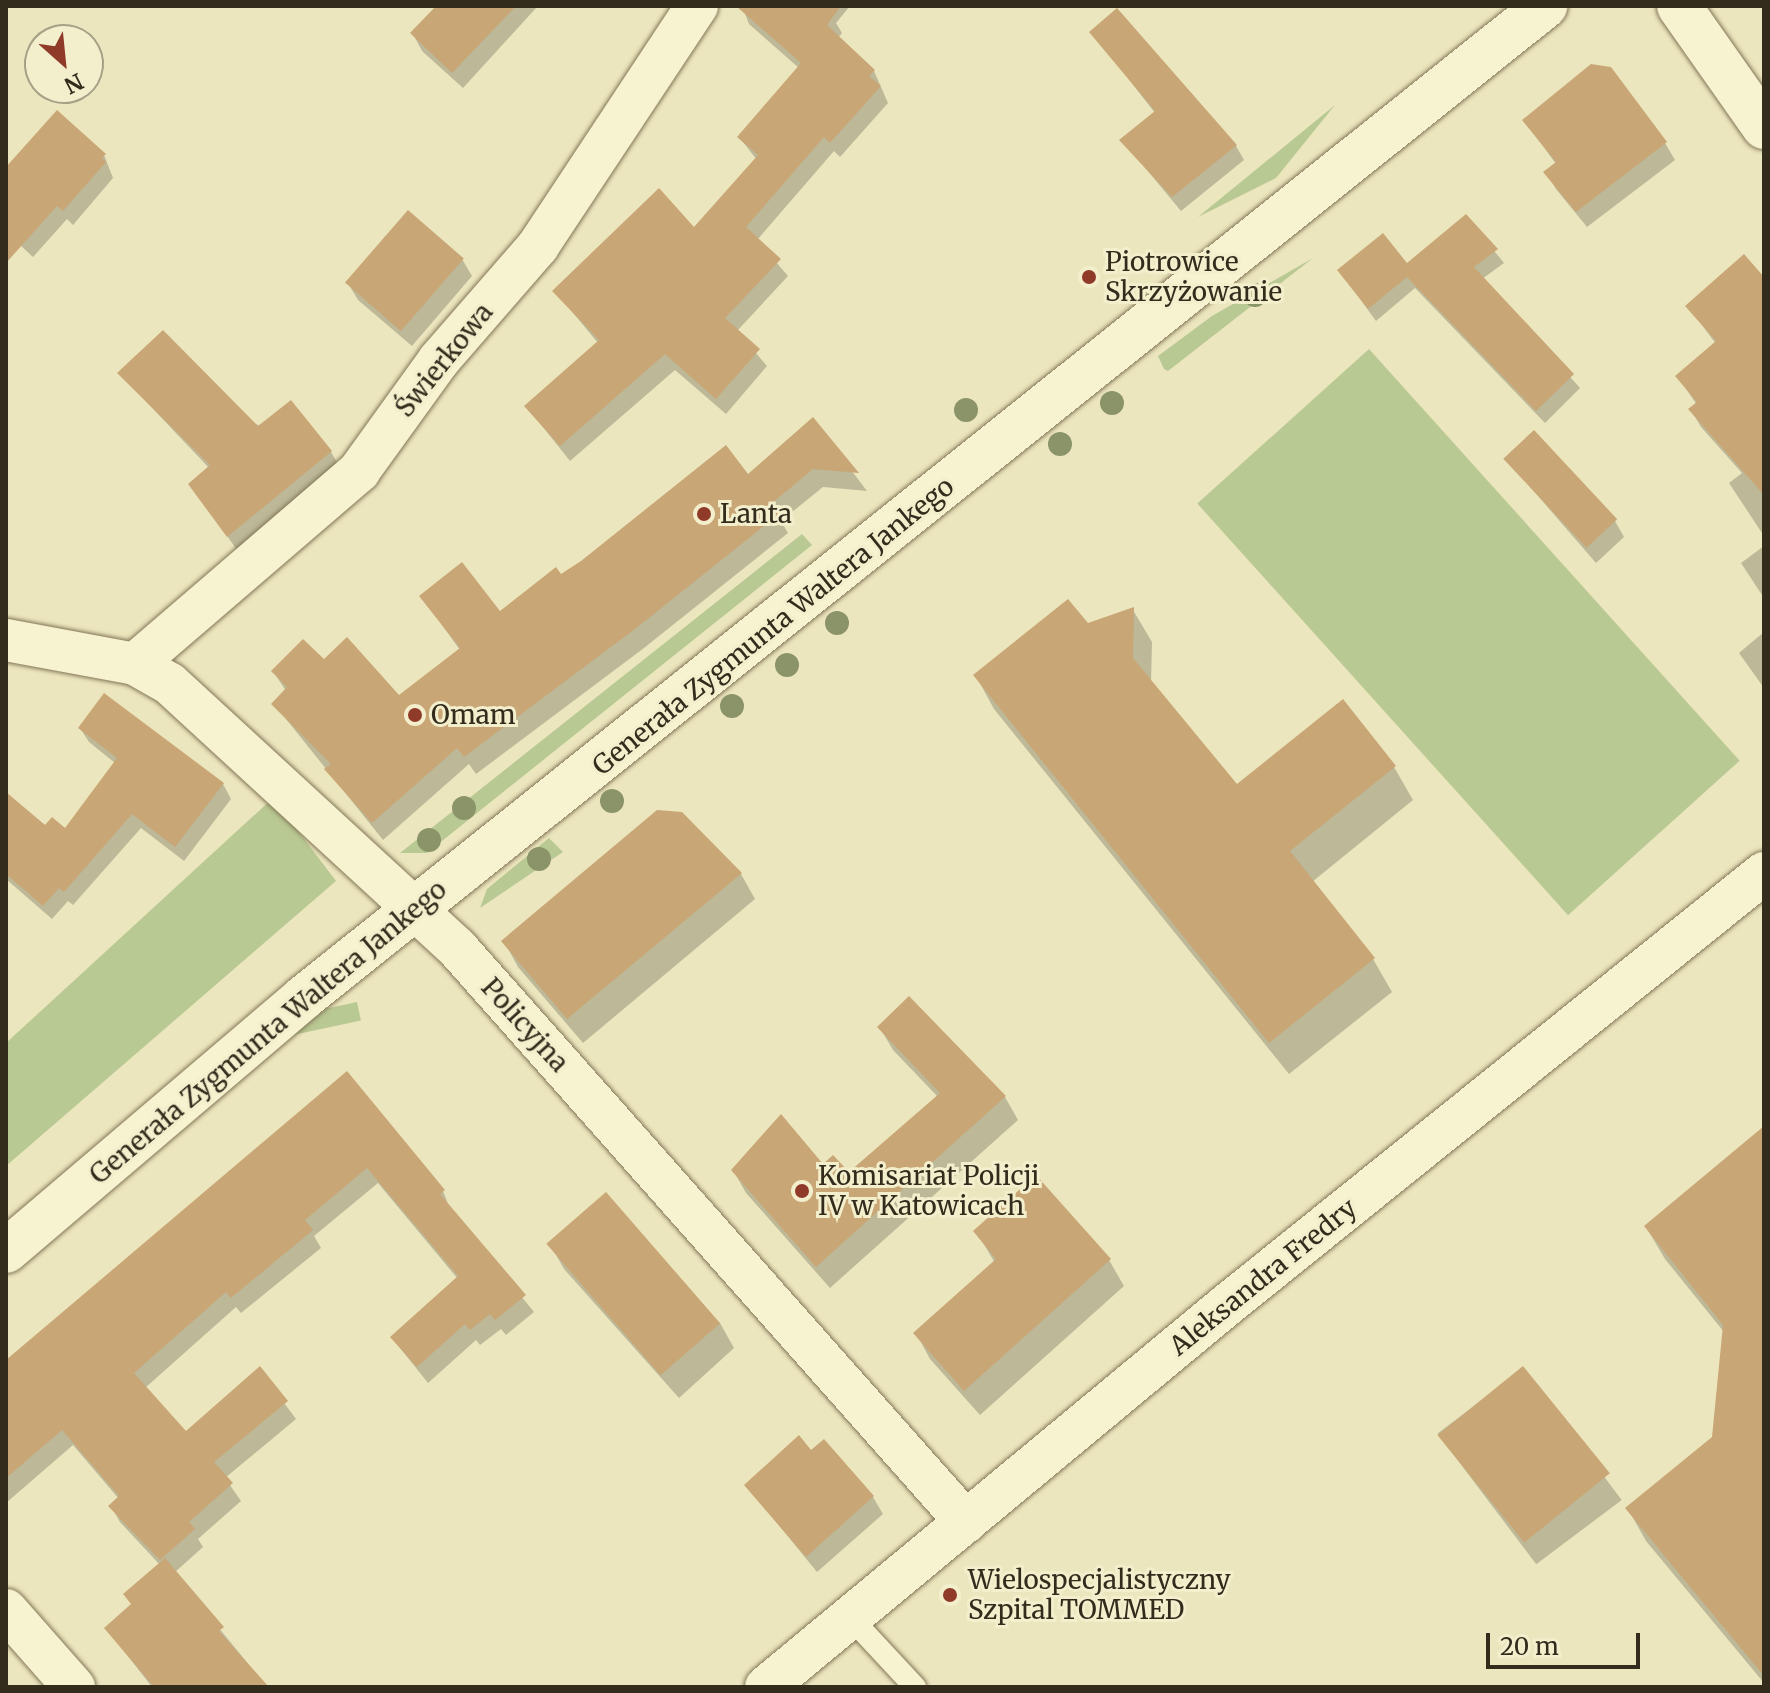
<!DOCTYPE html>
<meta charset="utf-8">
<style>
body{margin:0}
#map{position:relative;width:1770px;height:1693px;overflow:hidden;background:#ece6be;font-family:Merriweather,serif}
div>[style]{position:absolute}
.green>*{inset:0;background:#b9c993;transform-origin:0 0}
.shadow>*{inset:0;background:#0003;transform-origin:0 0}
.building>*{inset:0;background:#c9a675;transform-origin:0 0}
.roads{filter:drop-shadow(0 0 2px #837657) drop-shadow(0 0 2px #837657)}
.lane>*{height:22px;margin:-11px;padding:0 11px;transform-origin:11px;border-radius:11px;background:#f7f2d0}
.street>*{height:42px;margin:-21px;padding:0 21px;transform-origin:21px;border-radius:21px;background:#f7f2d0}
.secondary>*{height:44px;margin:-22px;padding:0 22px;transform-origin:22px;border-radius:22px;background:#f7f2d0}
.trees>*{width:24px;height:24px;margin:-12px;border-radius:50%;background:#8b9369}
.dots>*{width:22px;height:22px;translate:-50% -50%;box-sizing:border-box;border:4px solid #f3efcd;border-radius:50%}
span{translate:-50% -50%;white-space:nowrap;text-align:center;line-height:1.15;-webkit-text-stroke:6px #f3efcd;paint-order:stroke}
.poi-label{font-size:26px;color:#332b1c}
.left{translate:0 -50%;text-align:left}
.street-label{font-size:26px;color:#332b1c}
.frame{position:absolute;inset:0;border:8px solid #332b1c;pointer-events:none}
.north{position:absolute;left:24px;top:24px;width:80px;height:80px;box-sizing:border-box;background:#f3efcd;border:2px solid #a6a186;border-radius:50%;rotate:153deg;font-size:22px;font-weight:700;line-height:32px;text-align:center;color:#332b1c}
.north::after{content:'';display:block;margin:auto;width:28px;height:36px;background:#903a2a;clip-path:polygon(50% 0,100% 100%,50% 72%,0 100%)}
.scale{position:absolute;left:1486px;top:1633px;width:154px;height:36px;box-sizing:border-box;border:4px solid #332b1c;border-top:0;padding-left:10px;font-size:24px;line-height:28px;white-space:nowrap;color:#332b1c;-webkit-text-stroke:6px #f3efcd;paint-order:stroke}
</style>
<div id="map">
<div class="green">
<i style="clip-path:polygon(1335px 105px,1276px 178px,1198px 217px)"></i>
<i style="clip-path:polygon(1313px 258px,1168px 371px,1164px 369px,1158px 356px,1212px 316px)"></i>
<i style="left:1369px;top:349px;width:554px;height:231px;rotate:48deg"></i>
<i style="clip-path:polygon(802px 534px,812px 545px,427px 853px,400px 853px)"></i>
<i style="clip-path:polygon(273px 798px,336px 881px,6px 1166px,6px 1043px)"></i>
<i style="clip-path:polygon(549px 838px,563px 852px,480px 908px,487px 889px)"></i>
<i style="left:357px;top:1002px;width:19px;height:92px;rotate:78deg"></i>
</div>
<div class="shadow">
<i style="clip-path:polygon(438px 6px,536px 6px,537px 7px,463px 88px,422px 51px,413px 34px)"></i>
<i style="clip-path:polygon(742px 6px,850px 6px,836px 23px,842px 33px,838px 38px,874px 71px,888px 103px,840px 157px,834px 151px,757px 240px,788px 276px,737px 331px,767px 366px,726px 414px,675px 370px,570px 461px,527px 407px,598px 343px,555px 291px,694px 230px,757px 160px,739px 137px,799px 68px,749px 24px)"></i>
<i style="clip-path:polygon(1092px 32px,1236px 146px,1244px 160px,1181px 211px,1122px 140px,1155px 113px)"></i>
<i style="clip-path:polygon(1524px 120px,1665px 143px,1675px 160px,1587px 227px,1556px 189px,1546px 172px,1556px 164px)"></i>
<i style="clip-path:polygon(104px 155px,113px 178px,73px 225px,67px 219px,33px 257px,6px 232px,6px 165px)"></i>
<i style="clip-path:polygon(1466px 216px,1504px 263px,1482px 279px,1580px 388px,1545px 423px,1415px 288px,1376px 321px,1339px 270px,1407px 266px)"></i>
<i style="clip-path:polygon(462px 259px,472px 276px,412px 346px,358px 300px,348px 283px)"></i>
<i style="clip-path:polygon(1764px 280px,1764px 536px,1729px 483px,1742px 473px,1701px 427px,1691px 410px,1697px 405px,1678px 377px,1716px 344px,1688px 306px)"></i>
<i style="clip-path:polygon(120px 374px,331px 452px,339px 466px,237px 550px,191px 485px,210px 469px)"></i>
<i style="clip-path:polygon(813px 420px,867px 491px,823px 487px,781px 521px,788px 533px,644px 648px,476px 774px,469px 764px,383px 840px,274px 704px,286px 691px,273px 671px,324px 662px,398px 698px,460px 650px,422px 597px,500px 614px,748px 477px)"></i>
<i style="clip-path:polygon(1506px 459px,1615px 521px,1624px 537px,1596px 563px)"></i>
<i style="clip-path:polygon(1764px 546px,1764px 598px,1741px 563px)"></i>
<i style="clip-path:polygon(1133px 610px,1152px 642px,1151px 683px,1237px 787px,1394px 767px,1413px 800px,1312px 882px,1373px 959px,1392px 992px,1289px 1074px,994px 709px,976px 676px)"></i>
<i style="clip-path:polygon(1764px 632px,1764px 688px,1739px 653px)"></i>
<i style="clip-path:polygon(80px 728px,223px 784px,231px 799px,184px 861px,141px 828px,73px 905px,68px 901px,52px 919px,6px 879px,6px 813px,66px 831px,115px 763px,89px 742px)"></i>
<i style="clip-path:polygon(741px 874px,755px 899px,583px 1043px,518px 967px,504px 941px)"></i>
<i style="clip-path:polygon(909px 998px,1005px 1097px,1018px 1120px,830px 1288px,746px 1193px,733px 1170px,823px 1167px,848px 1175px,938px 1097px,893px 1050px,880px 1028px)"></i>
<i style="clip-path:polygon(347px 1074px,443px 1191px,450px 1209px,534px 1312px,506px 1335px,501px 1329px,480px 1345px,476px 1340px,428px 1383px,392px 1338px,458px 1279px,378px 1183px,314px 1236px,321px 1248px,241px 1313px,236px 1307px,145px 1388px,186px 1434px,259px 1369px,296px 1419px,225px 1478px,241px 1501px,198px 1539px,203px 1547px,174px 1573px,267px 1687px,152px 1687px,106px 1628px,132px 1606px,160px 1565px,120px 1522px,111px 1506px,119px 1499px,73px 1445px,6px 1503px,6px 1364px)"></i>
<i style="clip-path:polygon(1764px 1129px,1764px 1683px,1646px 1541px,1628px 1509px,1714px 1438px,1724px 1332px,1665px 1259px,1646px 1227px)"></i>
<i style="clip-path:polygon(976px 1231px,1109px 1260px,1124px 1286px,980px 1415px,930px 1359px,916px 1333px,995px 1263px)"></i>
<i style="clip-path:polygon(550px 1244px,720px 1323px,734px 1348px,679px 1398px,564px 1269px)"></i>
<i style="left:1523px;top:1369px;width:164px;height:107px;rotate:53deg"></i>
<i style="clip-path:polygon(746px 1485px,873px 1497px,883px 1514px,817px 1572px)"></i>
</div>
<div class="building">
<i style="clip-path:polygon(436px 6px,516px 6px,452px 73px,410px 33px)"></i>
<i style="clip-path:polygon(736px 6px,841px 6px,827px 25px,875px 70px,869px 76px,881px 86px,830px 143px,824px 137px,746px 227px,781px 259px,725px 318px,760px 349px,716px 399px,665px 354px,560px 446px,524px 406px,599px 340px,552px 291px,659px 188px,694px 227px,758px 155px,737px 137px,801px 63px)"></i>
<i style="clip-path:polygon(1117px 8px,1237px 145px,1172px 197px,1119px 140px,1155px 111px,1089px 32px)"></i>
<i style="clip-path:polygon(1591px 64px,1611px 67px,1667px 142px,1576px 212px,1543px 172px,1556px 162px,1522px 120px)"></i>
<i style="clip-path:polygon(57px 110px,106px 154px,102px 158px,106px 162px,63px 211px,57px 206px,6px 263px,6px 167px)"></i>
<i style="left:408px;top:210px;width:74px;height:96px;rotate:41deg"></i>
<i style="clip-path:polygon(1466px 214px,1498px 249px,1474px 267px,1574px 374px,1536px 411px,1407px 277px,1368px 309px,1337px 270px,1383px 233px,1407px 263px)"></i>
<i style="clip-path:polygon(1744px 254px,1764px 277px,1764px 495px,1688px 409px,1697px 402px,1675px 376px,1716px 341px,1685px 306px)"></i>
<i style="clip-path:polygon(163px 330px,258px 426px,291px 400px,332px 451px,227px 537px,188px 484px,210px 465px,117px 373px)"></i>
<i style="clip-path:polygon(813px 417px,859px 473px,813px 469px,771px 504px,779px 514px,635px 629px,464px 757px,457px 748px,372px 823px,324px 769px,331px 764px,271px 704px,287px 687px,271px 671px,303px 639px,324px 659px,347px 637px,399px 695px,460px 648px,419px 596px,462px 562px,500px 611px,556px 567px,561px 574px,581px 561px,726px 445px,748px 474px)"></i>
<i style="left:1534px;top:430px;width:122px;height:42px;rotate:47deg"></i>
<i style="clip-path:polygon(1068px 599px,1088px 623px,1134px 607px,1133px 658px,1237px 784px,1343px 699px,1396px 766px,1290px 851px,1375px 958px,1269px 1043px,973px 675px)"></i>
<i style="clip-path:polygon(104px 693px,224px 783px,175px 847px,132px 814px,64px 892px,59px 888px,43px 906px,6px 874px,6px 792px,45px 825px,52px 817px,65px 828px,117px 758px,78px 728px)"></i>
<i style="clip-path:polygon(657px 810px,682px 812px,742px 873px,567px 1019px,501px 941px)"></i>
<i style="clip-path:polygon(909px 996px,1006px 1096px,816px 1267px,731px 1170px,781px 1114px,823px 1164px,833px 1155px,849px 1172px,940px 1093px,877px 1027px)"></i>
<i style="clip-path:polygon(347px 1071px,445px 1190px,440px 1194px,526px 1295px,495px 1320px,490px 1314px,470px 1330px,465px 1324px,417px 1367px,390px 1337px,458px 1276px,367px 1168px,305px 1220px,313px 1230px,231px 1298px,226px 1292px,134px 1373px,186px 1431px,260px 1366px,288px 1401px,214px 1462px,233px 1483px,189px 1522px,195px 1529px,160px 1560px,108px 1506px,119px 1496px,62px 1430px,6px 1478px,6px 1360px)"></i>
<i style="clip-path:polygon(1764px 1126px,1764px 1676px,1625px 1508px,1712px 1437px,1723px 1325px,1644px 1226px)"></i>
<i style="clip-path:polygon(1036px 1175px,1111px 1259px,964px 1391px,913px 1333px,996px 1259px,973px 1231px)"></i>
<i style="left:606px;top:1192px;width:174px;height:79px;rotate:49deg"></i>
<i style="left:1523px;top:1366px;width:138px;height:110px;rotate:51deg"></i>
<i style="clip-path:polygon(799px 1435px,811px 1450px,824px 1439px,874px 1496px,806px 1557px,744px 1485px)"></i>
<i style="clip-path:polygon(165px 1558px,224px 1627px,219px 1631px,269px 1687px,154px 1687px,104px 1628px,131px 1604px,123px 1594px)"></i>
</div>
<div class="roads">
<div class="lane">
<i style="left:849px;top:1616px;width:97px;rotate:47.1deg"></i>
</div>
<div class="street">
<i style="left:6px;top:640px;width:131px;rotate:10.5deg"></i>
<i style="left:135px;top:664px;width:40px;rotate:29.7deg"></i>
<i style="left:170px;top:684px;width:390px;rotate:42.6deg"></i>
<i style="left:457px;top:948px;width:767px;rotate:48.43deg"></i>
<i style="left:135px;top:664px;width:296px;rotate:-40.7deg"></i>
<i style="left:359px;top:471px;width:137px;rotate:-54.2deg"></i>
<i style="left:439px;top:360px;width:151px;rotate:-49deg"></i>
<i style="left:538px;top:246px;width:288px;rotate:-56.5deg"></i>
<i style="left:6px;top:1610px;width:103px;rotate:48.6deg"></i>
<i style="left:766px;top:1687px;width:600px;rotate:-39.66deg"></i>
<i style="left:1228px;top:1304px;width:688px;rotate:-38.8deg"></i>
</div>
<div class="secondary">
<i style="left:1679px;top:6px;width:148px;rotate:54.9deg"></i>
<i style="left:6px;top:1251px;width:390px;rotate:-40.4deg"></i>
<i style="left:303px;top:998px;width:1590px;rotate:-38.61deg"></i>
</div>
</div>
<div class="trees">
<i style="left:1255px;top:295px"></i>
<i style="left:1112px;top:403px"></i>
<i style="left:966px;top:410px"></i>
<i style="left:1060px;top:444px"></i>
<i style="left:837px;top:623px"></i>
<i style="left:787px;top:665px"></i>
<i style="left:732px;top:706px"></i>
<i style="left:612px;top:801px"></i>
<i style="left:464px;top:808px"></i>
<i style="left:429px;top:840px"></i>
<i style="left:539px;top:859px"></i>
</div>
<div class="dots">
<i style="left:1089px;top:277px;background:#903a2a"></i>
<i style="left:704px;top:514px;background:#903a2a"></i>
<i style="left:415px;top:715px;background:#903a2a"></i>
<i style="left:802px;top:1191px;background:#903a2a"></i>
<i style="left:950px;top:1595px;background:#903a2a"></i>
</div>
<div class="poi-label">
<span class="left" style="left:1105px;top:277px">Piotrowice<br>Skrzyżowanie</span>
<span class="left" style="left:720px;top:514px">Lanta</span>
<span class="left" style="left:431px;top:715px">Omam</span>
<span class="left" style="left:818px;top:1191px">Komisariat Policji<br>IV w Katowicach</span>
<span class="left" style="left:968px;top:1595px">Wielospecjalistyczny<br>Szpital TOMMED</span>
</div>
<div class="street-label">
<span style="left:444px;top:360px;rotate:-51deg">Świerkowa</span>
<span style="left:773px;top:626px;rotate:-39deg">Generała Zygmunta Waltera Jankego</span>
<span style="left:525px;top:1025px;rotate:48deg">Policyjna</span>
<span style="left:268px;top:1032px;rotate:-40deg">Generała Zygmunta Waltera Jankego</span>
<span style="left:1263px;top:1277px;rotate:-39deg">Aleksandra Fredry</span>
</div>
<div class="frame"></div>
<div class="north">N</div>
<div class="scale">20 m</div>
</div>
